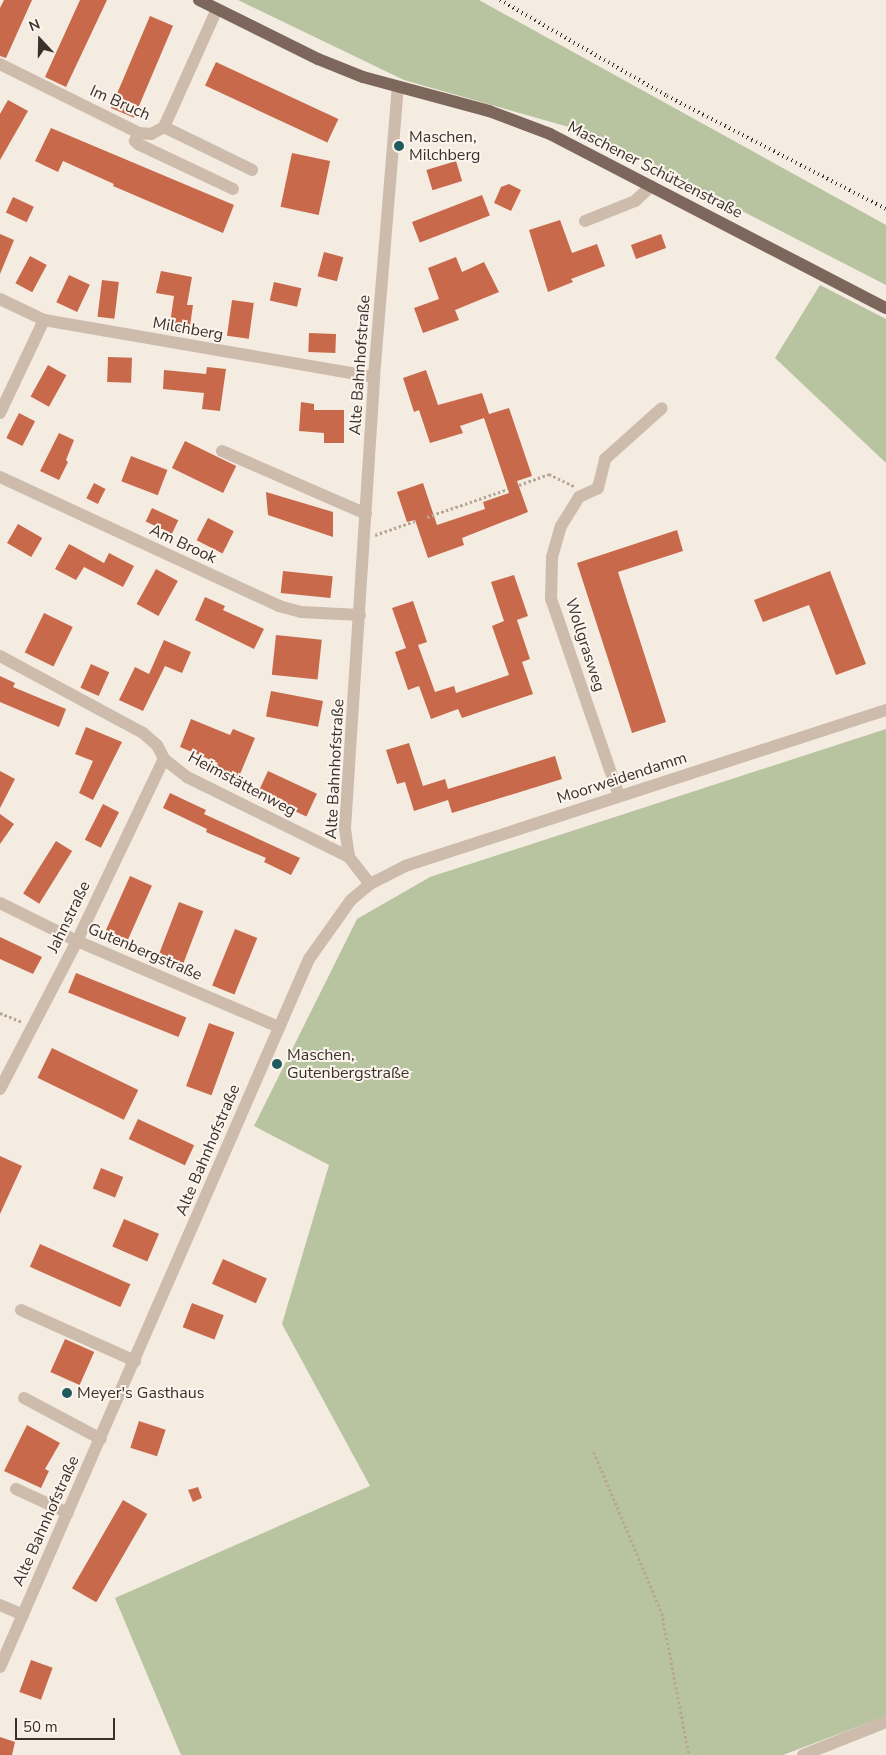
<!DOCTYPE html>
<meta charset="utf-8">
<style>
body{margin:0}
#map{position:relative;width:886px;height:1755px;overflow:hidden;background:#f4ebe1;font-family:"Nunito Sans",sans-serif}
div>[style]{position:absolute}
.green>*{inset:0;background:#b8c4a0}
.building>*{inset:0;background:#c8694b;transform-origin:0 0}
.path>*{height:2.5px;margin-top:-1.25px;transform-origin:0;background:repeating-linear-gradient(90deg,#b9a596 0 2.5px,transparent 0 5px)}
.minor>*{height:12px;margin:-6px;padding:0 6px;transform-origin:6px;border-radius:6px;background:#cdbbac}
.major>*{height:12px;margin:-6px;padding:0 6px;transform-origin:6px;border-radius:6px;background:#7d675c}
.rail>*{height:4px;margin-top:-2px;transform-origin:0;background:repeating-linear-gradient(90deg,#3b302b 0 1px,transparent 0 5px)}
.dots>*{width:14px;height:14px;translate:-50% -50%;box-sizing:border-box;border:2px solid #fbf5ee;border-radius:50%}
span{translate:-50% -50%;white-space:nowrap;text-align:center;line-height:1.15;-webkit-text-stroke:4px #fbf5ee;paint-order:stroke}
.street-label{font-size:16px;color:#3b302b}
.poi-label{font-size:16px;color:#3b302b}
.left{translate:0 -50%;text-align:left}
.north{position:absolute;left:15px;top:15px;width:50px;height:50px;-webkit-text-stroke:4px #fbf5ee;paint-order:stroke;rotate:339deg;font-size:14px;font-weight:700;line-height:20px;text-align:center;color:#3b302b}
.north::after{content:'';display:block;margin:auto;width:18px;height:22px;background:#3b302b;clip-path:polygon(50% 0,100% 100%,50% 72%,0 100%)}
.scale{position:absolute;left:15px;top:1718px;width:100px;height:22px;box-sizing:border-box;border:2px solid #3b302b;border-top:0;padding-left:6px;font-size:15px;line-height:18px;white-space:nowrap;color:#3b302b;-webkit-text-stroke:4px #fbf5ee;paint-order:stroke}
</style>
<div id="map">
<div class="green">
<i style="clip-path:polygon(238px 0,479px 0,886px 225px,886px 285px,590px 133px,404px 80px)"></i>
<i style="clip-path:polygon(820px 285px,886px 319px,886px 463px,775px 358px)"></i>
<i style="clip-path:polygon(886px 729px,886px 1716px,783px 1755px,181px 1755px,115px 1598px,370px 1486px,282px 1324px,329px 1165px,254px 1126px,357px 919px,430px 877px)"></i>
</div>
<div class="building">
<i style="clip-path:polygon(4px 0,32px 0,6px 58px,0 56px,0 8px)"></i>
<i style="clip-path:polygon(80px 0,107px 0,66px 87px,45px 77px)"></i>
<i style="left:150px;top:16px;width:25px;height:100px;rotate:23deg"></i>
<i style="left:216px;top:62px;width:135px;height:26px;rotate:25deg"></i>
<i style="clip-path:polygon(8px 100px,28px 111px,0 160px,0 114px)"></i>
<i style="clip-path:polygon(51px 128px,234px 205px,223px 233px,113px 186px,114px 184px,63px 161px,58px 172px,35px 161px)"></i>
<i style="left:292px;top:153px;width:39px;height:55px;rotate:12deg"></i>
<i style="left:456px;top:161px;width:21px;height:31px;rotate:73deg"></i>
<i style="clip-path:polygon(509px 184px,521px 190px,511px 211px,494px 203px,501px 187px)"></i>
<i style="left:482px;top:195px;width:22px;height:75px;rotate:69deg"></i>
<i style="left:13px;top:197px;width:23px;height:17px;rotate:25deg"></i>
<i style="clip-path:polygon(560px 220px,572px 253px,597px 244px,605px 266px,571px 279px,573px 282px,548px 292px,529px 230px)"></i>
<i style="clip-path:polygon(0 234px,14px 240px,0 274px)"></i>
<i style="left:661px;top:234px;width:15px;height:32px;rotate:70deg"></i>
<i style="left:324px;top:252px;width:20px;height:25px;rotate:15deg"></i>
<i style="left:30px;top:256px;width:19px;height:31px;rotate:28deg"></i>
<i style="clip-path:polygon(456px 257px,462px 272px,484px 262px,499px 292px,455px 310px,459px 320px,423px 333px,414px 308px,439px 299px,428px 268px)"></i>
<i style="clip-path:polygon(161px 271px,192px 277px,187px 305px,193px 305px,189px 333px,169px 330px,174px 296px,156px 293px)"></i>
<i style="left:69px;top:275px;width:23px;height:30px;rotate:25deg"></i>
<i style="left:102px;top:280px;width:17px;height:37px;rotate:7deg"></i>
<i style="left:274px;top:282px;width:28px;height:19px;rotate:13deg"></i>
<i style="left:232px;top:300px;width:22px;height:36px;rotate:8deg"></i>
<i style="left:309px;top:333px;width:27px;height:19px;rotate:2deg"></i>
<i style="left:108px;top:357px;width:24px;height:25px;rotate:2deg"></i>
<i style="left:48px;top:365px;width:21px;height:36px;rotate:29deg"></i>
<i style="clip-path:polygon(207px 367px,226px 369px,220px 411px,202px 409px,204px 393px,163px 389px,164px 370px,206px 374px)"></i>
<i style="clip-path:polygon(426px 370px,438px 405px,482px 393px,489px 414px,509px 408px,532px 476px,517px 481px,528px 512px,462px 538px,464px 545px,428px 558px,415px 520px,407px 522px,397px 492px,423px 483px,437px 525px,485px 509px,483px 502px,509px 493px,484px 418px,460px 426px,463px 433px,430px 443px,419px 410px,414px 412px,403px 378px)"></i>
<i style="clip-path:polygon(301px 402px,314px 404px,314px 410px,344px 410px,344px 443px,324px 443px,324px 433px,299px 431px)"></i>
<i style="left:19px;top:413px;width:18px;height:28px;rotate:27deg"></i>
<i style="clip-path:polygon(59px 433px,74px 440px,66px 460px,68px 462px,59px 480px,40px 471px)"></i>
<i style="left:185px;top:441px;width:57px;height:30px;rotate:26deg"></i>
<i style="left:131px;top:456px;width:39px;height:27px;rotate:21deg"></i>
<i style="left:94px;top:483px;width:13px;height:17px;rotate:27deg"></i>
<i style="clip-path:polygon(266px 492px,333px 512px,333px 537px,268px 515px)"></i>
<i style="left:152px;top:508px;width:29px;height:15px;rotate:25deg"></i>
<i style="left:208px;top:518px;width:29px;height:25px;rotate:27deg"></i>
<i style="left:18px;top:524px;width:28px;height:22px;rotate:30deg"></i>
<i style="clip-path:polygon(677px 530px,683px 551px,618px 572px,666px 722px,632px 733px,577px 563px)"></i>
<i style="clip-path:polygon(69px 544px,104px 563px,109px 553px,134px 566px,123px 587px,84px 567px,76px 580px,55px 569px)"></i>
<i style="left:156px;top:569px;width:25px;height:40px;rotate:29deg"></i>
<i style="left:283px;top:571px;width:50px;height:22px;rotate:6deg"></i>
<i style="clip-path:polygon(830px 571px,866px 664px,836px 675px,809px 605px,763px 622px,754px 600px)"></i>
<i style="clip-path:polygon(514px 575px,528px 616px,517px 620px,530px 659px,522px 662px,533px 694px,462px 718px,458px 709px,431px 719px,419px 686px,408px 690px,395px 652px,406px 648px,392px 608px,413px 601px,427px 642px,418px 645px,435px 692px,454px 686px,456px 693px,509px 675px,492px 626px,504px 621px,491px 582px)"></i>
<i style="clip-path:polygon(205px 597px,225px 606px,223px 610px,264px 629px,254px 649px,195px 620px)"></i>
<i style="left:44px;top:613px;width:32px;height:44px;rotate:26deg"></i>
<i style="left:276px;top:635px;width:46px;height:40px;rotate:6deg"></i>
<i style="clip-path:polygon(164px 640px,191px 652px,182px 673px,165px 666px,143px 711px,119px 700px,135px 667px,149px 674px)"></i>
<i style="left:91px;top:664px;width:20px;height:26px;rotate:24deg"></i>
<i style="clip-path:polygon(0 676px,15px 683px,13px 687px,66px 709px,59px 727px,0 702px)"></i>
<i style="left:271px;top:691px;width:53px;height:26px;rotate:11deg"></i>
<i style="clip-path:polygon(191px 719px,230px 735px,233px 729px,255px 738px,238px 779px,215px 769px,218px 763px,180px 747px)"></i>
<i style="clip-path:polygon(86px 727px,122px 742px,93px 800px,79px 793px,93px 761px,75px 754px)"></i>
<i style="clip-path:polygon(409px 743px,423px 786px,445px 779px,448px 789px,555px 756px,562px 779px,452px 813px,448px 800px,414px 811px,405px 782px,397px 784px,386px 750px)"></i>
<i style="clip-path:polygon(0 771px,15px 779px,0 808px)"></i>
<i style="left:268px;top:771px;width:54px;height:25px;rotate:25deg"></i>
<i style="clip-path:polygon(170px 793px,206px 810px,204px 814px,300px 858px,291px 875px,264px 862px,266px 858px,206px 832px,207px 829px,163px 808px)"></i>
<i style="left:103px;top:804px;width:18px;height:40px;rotate:27deg"></i>
<i style="clip-path:polygon(0 814px,14px 824px,0 844px)"></i>
<i style="left:56px;top:841px;width:19px;height:62px;rotate:32deg"></i>
<i style="left:130px;top:876px;width:24px;height:64px;rotate:24deg"></i>
<i style="left:179px;top:902px;width:26px;height:63px;rotate:21deg"></i>
<i style="left:235px;top:929px;width:24px;height:61px;rotate:22deg"></i>
<i style="clip-path:polygon(0 937px,42px 957px,33px 974px,0 959px)"></i>
<i style="left:76px;top:973px;width:119px;height:21px;rotate:22deg"></i>
<i style="left:209px;top:1023px;width:27px;height:67px;rotate:20deg"></i>
<i style="left:52px;top:1048px;width:96px;height:33px;rotate:26deg"></i>
<i style="left:138px;top:1119px;width:62px;height:22px;rotate:25deg"></i>
<i style="clip-path:polygon(0 1156px,22px 1166px,0 1214px)"></i>
<i style="left:101px;top:1168px;width:24px;height:22px;rotate:22deg"></i>
<i style="left:124px;top:1219px;width:38px;height:30px;rotate:23deg"></i>
<i style="left:40px;top:1244px;width:99px;height:25px;rotate:24deg"></i>
<i style="left:223px;top:1259px;width:48px;height:27px;rotate:24deg"></i>
<i style="left:192px;top:1303px;width:34px;height:26px;rotate:21deg"></i>
<i style="left:65px;top:1339px;width:32px;height:36px;rotate:24deg"></i>
<i style="left:139px;top:1421px;width:28px;height:28px;rotate:18deg"></i>
<i style="clip-path:polygon(27px 1425px,60px 1443px,45px 1469px,49px 1471px,41px 1488px,4px 1471px)"></i>
<i style="clip-path:polygon(198px 1487px,202px 1498px,193px 1502px,188px 1490px)"></i>
<i style="left:123px;top:1500px;width:28px;height:102px;rotate:30deg"></i>
<i style="left:31px;top:1660px;width:23px;height:34px;rotate:20deg"></i>
<i style="clip-path:polygon(0 1737px,15px 1742px,12px 1755px,0 1755px)"></i>
</div>
<div class="path">
<i style="left:519px;top:485px;width:32px;rotate:-20deg"></i>
<i style="left:549px;top:474px;width:28px;rotate:26deg"></i>
<i style="left:427px;top:517px;width:86px;rotate:-19.1deg"></i>
<i style="left:375px;top:535px;width:42px;rotate:-19.3deg"></i>
<i style="left:0;top:1013px;width:24px;rotate:22deg"></i>
<i style="left:594px;top:1452px;width:175px;rotate:67.1deg"></i>
<i style="left:662px;top:1613px;width:145px;rotate:79.2deg"></i>
</div>
<div class="minor">
<i style="left:0;top:64px;width:155px;rotate:26.4deg"></i>
<i style="left:139px;top:133px;width:12px;rotate:5deg"></i>
<i style="left:151px;top:134px;width:15px;rotate:-28deg"></i>
<i style="left:164px;top:127px;width:129px;rotate:-65.8deg"></i>
<i style="left:164px;top:127px;width:98px;rotate:26deg"></i>
<i style="left:139px;top:133px;width:9px;rotate:117deg"></i>
<i style="left:135px;top:141px;width:4px;rotate:45deg"></i>
<i style="left:138px;top:144px;width:105px;rotate:25.3deg"></i>
<i style="left:585px;top:221px;width:54px;rotate:-21.8deg"></i>
<i style="left:635px;top:201px;width:22px;rotate:-43deg"></i>
<i style="left:0;top:299px;width:49px;rotate:25.5deg"></i>
<i style="left:44px;top:320px;width:335px;rotate:9.8deg"></i>
<i style="left:0;top:413px;width:103px;rotate:-64.7deg"></i>
<i style="left:222px;top:451px;width:157px;rotate:23.6deg"></i>
<i style="left:0;top:477px;width:307px;rotate:24.8deg"></i>
<i style="left:279px;top:606px;width:23px;rotate:15deg"></i>
<i style="left:301px;top:612px;width:59px;rotate:2.9deg"></i>
<i style="left:0;top:656px;width:162px;rotate:28.3deg"></i>
<i style="left:143px;top:733px;width:18px;rotate:41deg"></i>
<i style="left:157px;top:745px;width:16px;rotate:63deg"></i>
<i style="left:164px;top:759px;width:29px;rotate:38deg"></i>
<i style="left:187px;top:777px;width:181px;rotate:26.3deg"></i>
<i style="left:619px;top:796px;width:208px;rotate:-109deg"></i>
<i style="left:551px;top:599px;width:42px;rotate:-88.6deg"></i>
<i style="left:552px;top:557px;width:32px;rotate:-74deg"></i>
<i style="left:561px;top:526px;width:34px;rotate:-58deg"></i>
<i style="left:579px;top:497px;width:21px;rotate:-25deg"></i>
<i style="left:598px;top:488px;width:30px;rotate:-76deg"></i>
<i style="left:605px;top:459px;width:76px;rotate:-41.8deg"></i>
<i style="left:370px;top:884px;width:34px;rotate:-128deg"></i>
<i style="left:349px;top:857px;width:29px;rotate:-98deg"></i>
<i style="left:345px;top:828px;width:452px;rotate:-86.3deg"></i>
<i style="left:374px;top:377px;width:291px;rotate:-85.3deg"></i>
<i style="left:0;top:903px;width:86px;rotate:26.3deg"></i>
<i style="left:77px;top:941px;width:220px;rotate:23.1deg"></i>
<i style="left:0;top:1089px;width:167px;rotate:-62.5deg"></i>
<i style="left:77px;top:941px;width:202px;rotate:-64.5deg"></i>
<i style="left:21px;top:1310px;width:125px;rotate:24.1deg"></i>
<i style="left:24px;top:1398px;width:87px;rotate:28deg"></i>
<i style="left:16px;top:1489px;width:57px;rotate:24.8deg"></i>
<i style="left:0;top:1605px;width:25px;rotate:23deg"></i>
<i style="left:0;top:1667px;width:772px;rotate:-66.42deg"></i>
<i style="left:309px;top:959px;width:72px;rotate:-54.6deg"></i>
<i style="left:351px;top:900px;width:25px;rotate:-40deg"></i>
<i style="left:370px;top:884px;width:39px;rotate:-27deg"></i>
<i style="left:405px;top:866px;width:506px;rotate:-17.97deg"></i>
<i style="left:803px;top:1755px;width:89px;rotate:-21.7deg"></i>
</div>
<div class="major">
<i style="left:199px;top:0;width:133px;rotate:26.4deg"></i>
<i style="left:318px;top:59px;width:48px;rotate:21.8deg"></i>
<i style="left:363px;top:77px;width:131px;rotate:15.1deg"></i>
<i style="left:489px;top:111px;width:65px;rotate:20.7deg"></i>
<i style="left:550px;top:134px;width:378px;rotate:27.4deg"></i>
</div>
<div class="rail">
<i style="left:500px;top:0;width:193px;rotate:29.9deg"></i>
<i style="left:667px;top:96px;width:246px;rotate:27.3deg"></i>
</div>
<div class="dots">
<i style="left:399px;top:146px;background:#1f5a5e"></i>
<i style="left:277px;top:1064px;background:#1f5a5e"></i>
<i style="left:67px;top:1393px;background:#1f5a5e"></i>
</div>
<div class="street-label">
<span style="left:120px;top:103px;rotate:24deg">Im Bruch</span>
<span style="left:655px;top:170px;rotate:27deg">Maschener Schützenstraße</span>
<span style="left:188px;top:329px;rotate:10deg">Milchberg</span>
<span style="left:360px;top:365px;rotate:-86deg">Alte Bahnhofstraße</span>
<span style="left:183px;top:544px;rotate:25deg">Am Brook</span>
<span style="left:585px;top:645px;rotate:72deg">Wollgrasweg</span>
<span style="left:335px;top:769px;rotate:-87deg">Alte Bahnhofstraße</span>
<span style="left:622px;top:778px;rotate:-18deg">Moorweidendamm</span>
<span style="left:242px;top:784px;rotate:28deg">Heimstättenweg</span>
<span style="left:69px;top:917px;rotate:-64deg">Jahnstraße</span>
<span style="left:145px;top:952px;rotate:23deg">Gutenbergstraße</span>
<span style="left:208px;top:1150px;rotate:-67deg">Alte Bahnhofstraße</span>
<span style="left:46px;top:1521px;rotate:-66deg">Alte Bahnhofstraße</span>
</div>
<div class="poi-label">
<span class="left" style="left:409px;top:146px">Maschen,<br>Milchberg</span>
<span class="left" style="left:287px;top:1064px">Maschen,<br>Gutenbergstraße</span>
<span class="left" style="left:77px;top:1393px">Meyer's Gasthaus</span>
</div>
<div class="north">N</div>
<div class="scale">50 m</div>
</div>
